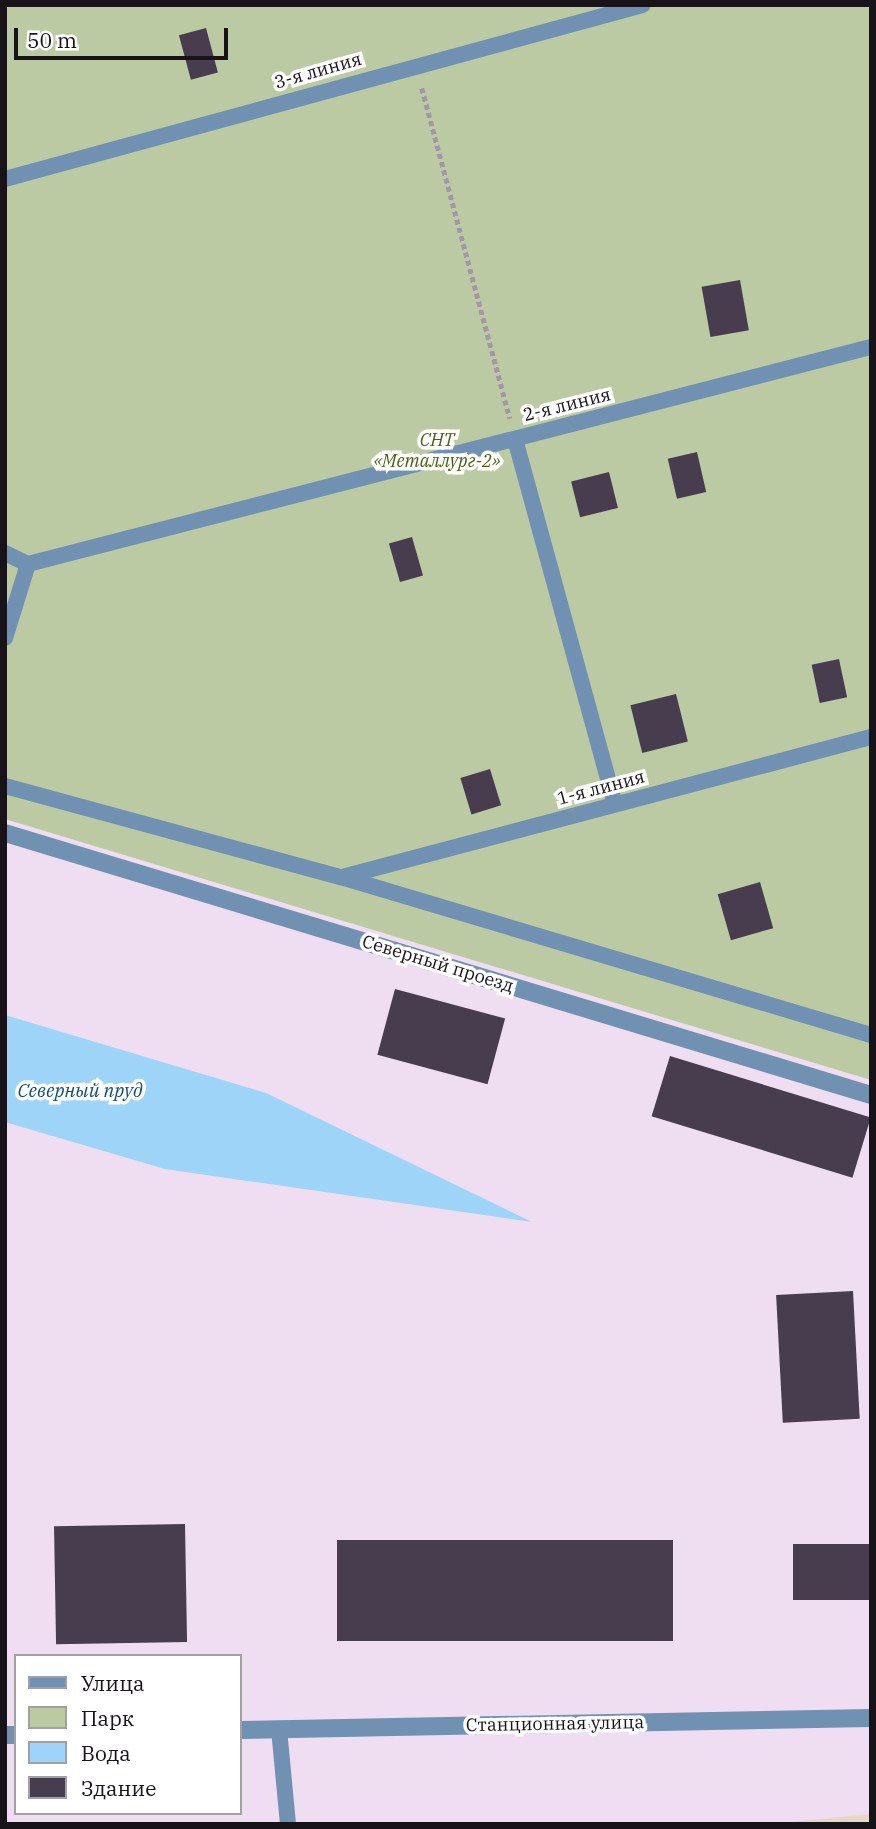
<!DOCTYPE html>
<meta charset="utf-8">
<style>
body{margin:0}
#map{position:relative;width:876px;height:1829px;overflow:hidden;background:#efddf2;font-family:"IBM Plex Serif",serif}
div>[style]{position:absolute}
.industrial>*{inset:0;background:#e4d9c4}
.green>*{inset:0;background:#bccaa4}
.water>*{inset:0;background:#9fd4f9}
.building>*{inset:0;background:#483d4f;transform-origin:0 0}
.path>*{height:4.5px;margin-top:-2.25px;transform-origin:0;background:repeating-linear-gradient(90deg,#a496a6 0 5px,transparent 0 8.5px)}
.service>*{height:16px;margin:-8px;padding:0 8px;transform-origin:8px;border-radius:8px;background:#7191b2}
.minor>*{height:18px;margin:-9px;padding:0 9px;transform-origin:9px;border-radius:9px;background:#7191b2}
span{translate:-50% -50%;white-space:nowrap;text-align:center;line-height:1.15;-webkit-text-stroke:7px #fff;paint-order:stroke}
.street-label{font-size:18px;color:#181219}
.park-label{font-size:18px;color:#4b6111;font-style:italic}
.water-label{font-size:19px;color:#125174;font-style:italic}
.frame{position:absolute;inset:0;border:7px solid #181219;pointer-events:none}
.legend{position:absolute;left:14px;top:1654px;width:228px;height:161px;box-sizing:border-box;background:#fff;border:2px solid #a3a0a3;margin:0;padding:9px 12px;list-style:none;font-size:21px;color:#181219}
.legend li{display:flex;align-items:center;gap:14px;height:35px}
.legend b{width:35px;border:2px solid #a3a0a3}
.scale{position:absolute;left:14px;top:28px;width:214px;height:32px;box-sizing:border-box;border:4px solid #181219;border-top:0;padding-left:9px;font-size:21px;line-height:24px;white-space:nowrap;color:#181219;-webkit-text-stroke:5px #fff;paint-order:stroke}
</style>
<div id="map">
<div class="industrial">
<i style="clip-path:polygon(871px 1814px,871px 1824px,770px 1824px)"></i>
</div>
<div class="green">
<i style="clip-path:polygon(5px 5px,871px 5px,871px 1080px,5px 819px)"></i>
</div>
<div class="water">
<i style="clip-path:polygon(5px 1015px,266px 1093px,532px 1222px,165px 1169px,5px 1122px)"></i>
</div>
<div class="building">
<i style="left:206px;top:28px;width:46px;height:28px;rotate:75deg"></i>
<i style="left:740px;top:280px;width:51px;height:39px;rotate:80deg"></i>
<i style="left:697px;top:452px;width:41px;height:30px;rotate:77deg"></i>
<i style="left:609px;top:472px;width:37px;height:39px;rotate:76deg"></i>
<i style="left:412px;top:537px;width:40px;height:24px;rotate:74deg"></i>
<i style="left:839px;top:659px;width:39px;height:28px;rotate:78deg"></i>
<i style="left:676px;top:694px;width:49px;height:47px;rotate:76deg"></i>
<i style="left:490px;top:769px;width:38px;height:31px;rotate:73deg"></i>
<i style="left:760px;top:882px;width:48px;height:44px;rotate:74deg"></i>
<i style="left:395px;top:989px;width:114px;height:68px;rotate:15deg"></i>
<i style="left:670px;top:1056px;width:210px;height:63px;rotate:17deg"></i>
<i style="left:853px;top:1291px;width:128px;height:77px;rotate:87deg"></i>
<i style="left:185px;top:1524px;width:118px;height:131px;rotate:89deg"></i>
<i style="left:337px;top:1540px;width:336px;height:101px"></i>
<i style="left:793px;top:1544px;width:78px;height:56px"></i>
</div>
<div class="path">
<i style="left:422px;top:88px;width:342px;rotate:75.1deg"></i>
</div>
<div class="service">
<i style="left:5px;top:179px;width:661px;rotate:-15.26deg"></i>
<i style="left:515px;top:439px;width:378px;rotate:74.7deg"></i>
<i style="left:5px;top:553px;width:25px;rotate:26deg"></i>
<i style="left:28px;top:564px;width:870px;rotate:-14.44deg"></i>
<i style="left:5px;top:638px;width:77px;rotate:-72.7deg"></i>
<i style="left:5px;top:786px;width:348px;rotate:15.2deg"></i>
<i style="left:341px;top:877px;width:553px;rotate:16.6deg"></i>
<i style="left:342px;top:877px;width:547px;rotate:-14.82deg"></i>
<i style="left:279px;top:1729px;width:95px;rotate:84.6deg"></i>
</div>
<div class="minor">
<i style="left:5px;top:833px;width:905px;rotate:16.83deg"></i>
<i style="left:240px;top:1730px;width:631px;rotate:-1.09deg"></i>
<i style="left:5px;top:1735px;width:11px"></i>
</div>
<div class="street-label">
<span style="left:318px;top:71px;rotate:-16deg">3-я линия</span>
<span style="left:567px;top:405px;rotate:-14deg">2-я линия</span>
<span style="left:601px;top:788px;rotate:-15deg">1-я линия</span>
<span style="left:438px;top:964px;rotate:17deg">Северный проезд</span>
<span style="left:555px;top:1724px;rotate:-1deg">Станционная улица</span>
</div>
<div class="park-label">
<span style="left:437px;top:451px">СНТ<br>«Металлург-2»</span>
</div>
<div class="water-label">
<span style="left:80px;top:1091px">Северный пруд</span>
</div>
<div class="frame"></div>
<ul class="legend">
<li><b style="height:9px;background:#7191b2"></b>Улица</li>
<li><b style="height:19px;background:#bccaa4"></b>Парк</li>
<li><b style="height:19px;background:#9fd4f9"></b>Вода</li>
<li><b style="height:19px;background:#483d4f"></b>Здание</li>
</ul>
<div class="scale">50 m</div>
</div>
